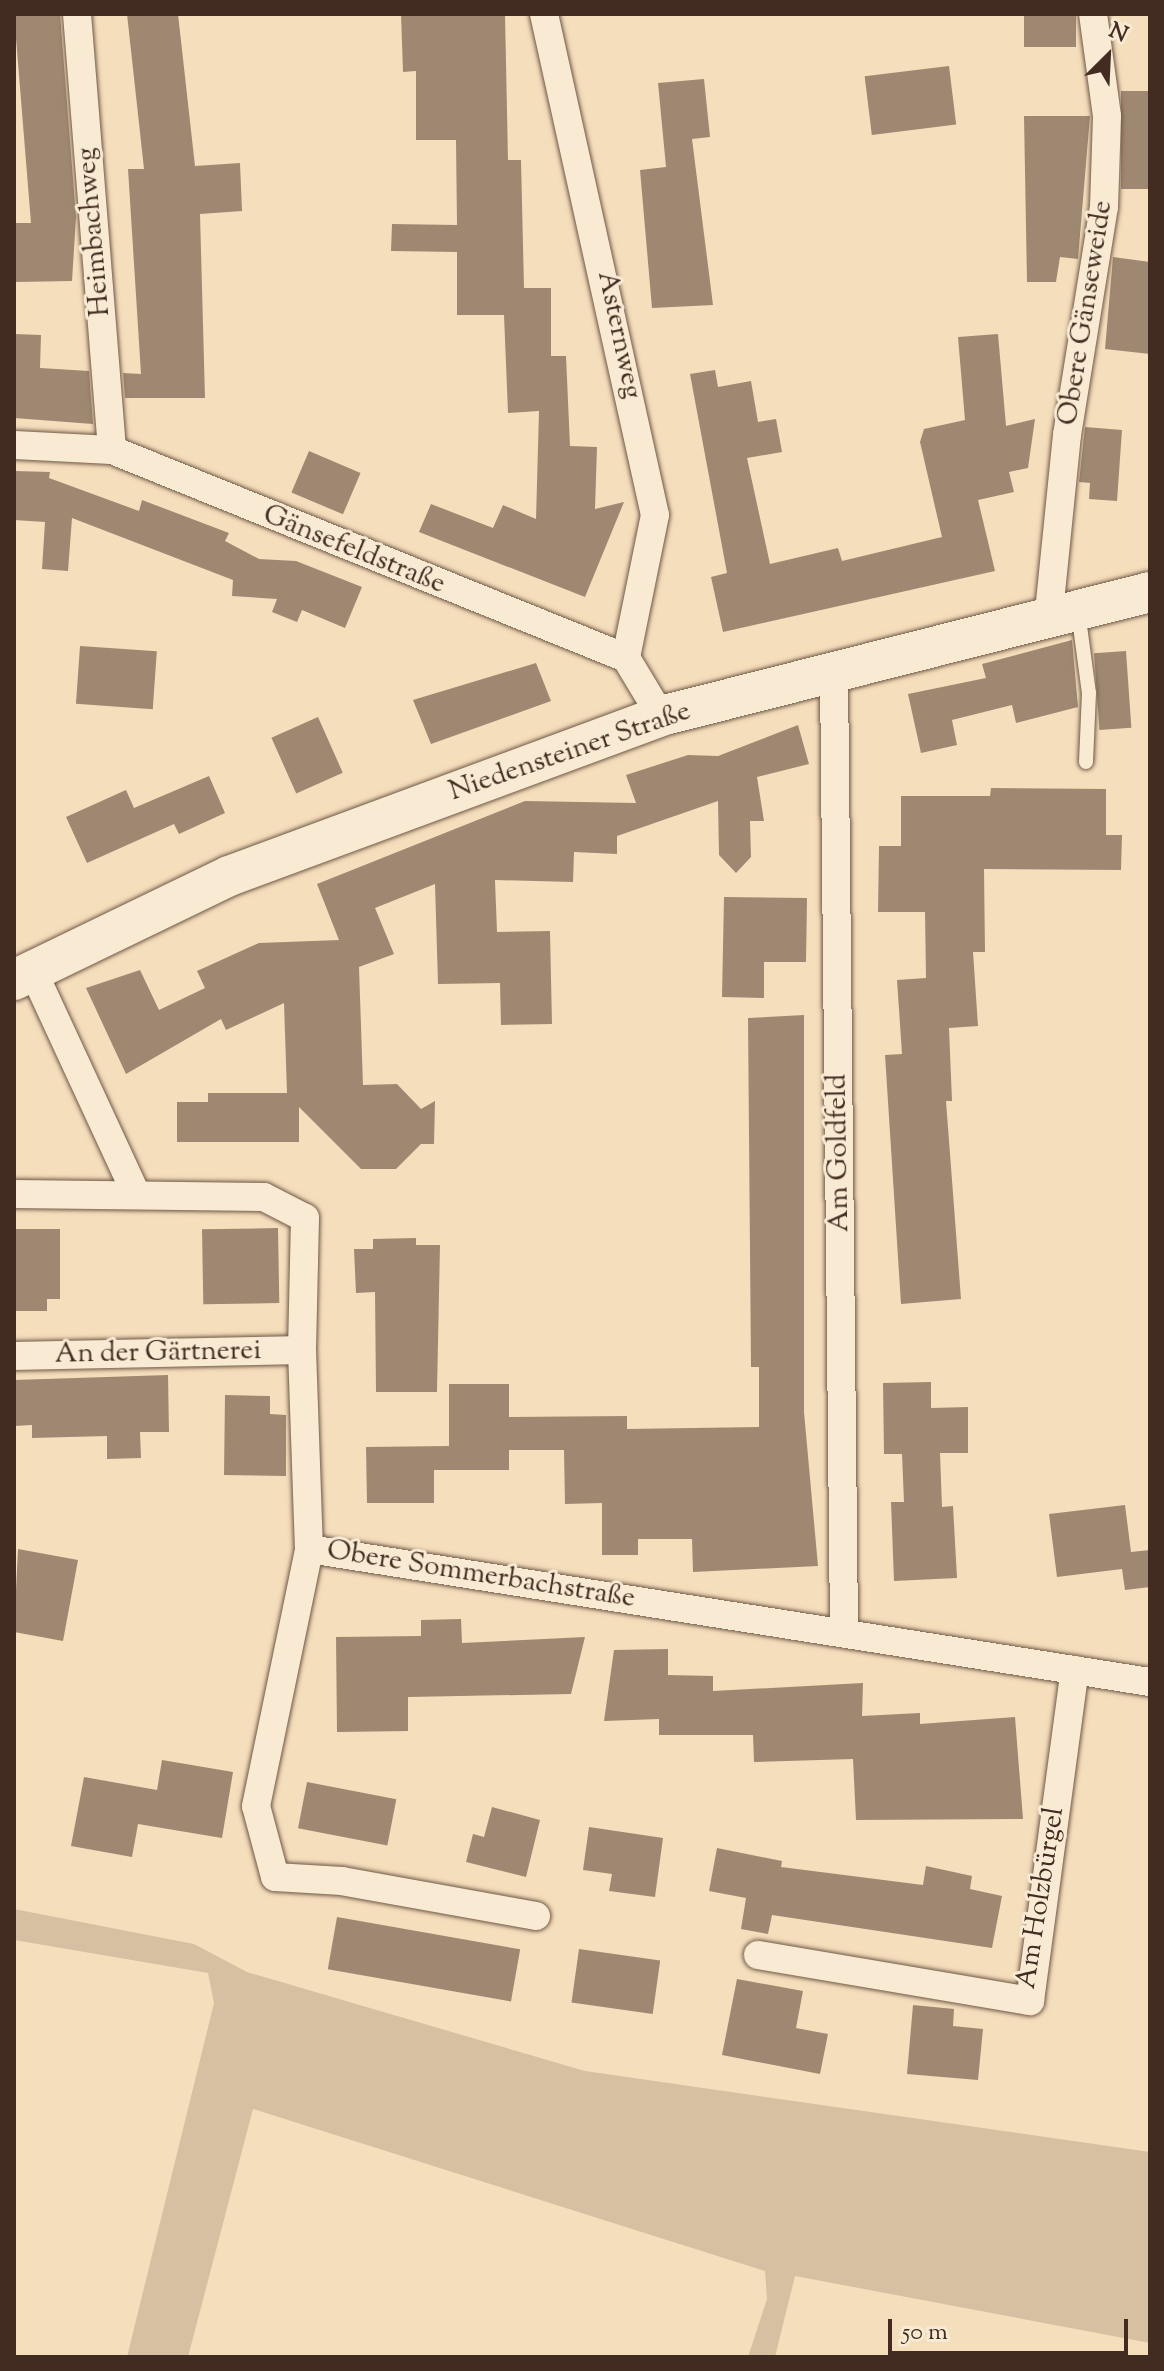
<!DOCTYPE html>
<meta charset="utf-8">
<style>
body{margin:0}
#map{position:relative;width:1164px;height:2371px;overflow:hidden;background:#f5debb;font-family:"Sorts Mill Goudy",serif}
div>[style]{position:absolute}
.green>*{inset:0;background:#d7c0a1}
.building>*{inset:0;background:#9f8871;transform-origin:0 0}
.roads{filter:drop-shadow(0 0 2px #6f5847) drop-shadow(0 0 2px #6f5847)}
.lane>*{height:14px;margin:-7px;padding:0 7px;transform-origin:7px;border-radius:7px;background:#f8ead3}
.street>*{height:28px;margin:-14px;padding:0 14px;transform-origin:14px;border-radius:14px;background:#f8ead3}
.secondary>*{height:40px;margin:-20px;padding:0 20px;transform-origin:20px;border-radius:20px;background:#f8ead3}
span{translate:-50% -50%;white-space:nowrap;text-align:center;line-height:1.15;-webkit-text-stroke:6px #f8ead3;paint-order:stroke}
.street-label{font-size:28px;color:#422b20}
.frame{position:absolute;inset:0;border:16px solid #422b20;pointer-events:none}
.north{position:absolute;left:1068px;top:16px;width:80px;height:80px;-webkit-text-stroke:6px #f8ead3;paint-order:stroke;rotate:24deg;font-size:22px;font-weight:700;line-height:32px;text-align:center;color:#422b20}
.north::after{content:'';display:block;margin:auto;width:28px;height:36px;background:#422b20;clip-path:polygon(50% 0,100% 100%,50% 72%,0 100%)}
.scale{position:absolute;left:888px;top:2319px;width:240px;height:36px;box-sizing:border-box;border:4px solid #422b20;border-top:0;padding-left:10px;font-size:24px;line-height:28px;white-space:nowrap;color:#422b20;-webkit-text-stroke:6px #f8ead3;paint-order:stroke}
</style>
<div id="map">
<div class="green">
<i style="clip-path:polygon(14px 1909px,194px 1944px,247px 1972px,585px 2071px,1150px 2152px,1150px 2343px,795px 2276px,775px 2357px,748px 2357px,767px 2299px,765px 2271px,253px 2109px,188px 2357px,127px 2357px,214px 2003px,208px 1973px,14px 1940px)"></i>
</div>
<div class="building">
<i style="clip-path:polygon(14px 14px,60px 14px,76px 217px,72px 281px,16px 282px,15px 223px,31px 223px)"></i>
<i style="clip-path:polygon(127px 14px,178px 14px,195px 166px,240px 163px,242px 211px,200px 214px,205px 398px,125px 398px,123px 373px,141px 374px,128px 169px,144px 169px)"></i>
<i style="clip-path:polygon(401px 14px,505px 14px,508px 160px,521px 160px,524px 288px,551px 288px,551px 356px,566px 356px,570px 446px,597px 447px,595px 509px,624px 502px,585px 597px,419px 532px,431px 504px,493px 528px,503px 505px,536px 519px,539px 411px,508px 413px,504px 315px,457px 315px,457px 252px,391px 251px,392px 224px,457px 225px,456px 140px,416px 140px,416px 71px,403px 72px)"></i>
<i style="left:1024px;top:14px;width:52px;height:33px"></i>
<i style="left:949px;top:66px;width:59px;height:85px;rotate:83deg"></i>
<i style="clip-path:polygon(704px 79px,710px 137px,692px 139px,713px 305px,652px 308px,640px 170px,666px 167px,658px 83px)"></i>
<i style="left:1150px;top:91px;width:98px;height:29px;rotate:90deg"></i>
<i style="clip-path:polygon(1024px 116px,1090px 116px,1078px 259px,1060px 257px,1056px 282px,1027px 282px)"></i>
<i style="clip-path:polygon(1113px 257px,1150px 262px,1150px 354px,1105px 349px)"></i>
<i style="clip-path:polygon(14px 334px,41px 335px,40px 368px,89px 371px,93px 424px,14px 418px)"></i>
<i style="clip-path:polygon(998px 334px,1006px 426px,1035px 419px,1028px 468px,1009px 472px,1014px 492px,978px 500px,995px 571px,723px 632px,711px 577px,727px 573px,690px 374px,715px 370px,718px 387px,751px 381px,758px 422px,776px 419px,782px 452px,747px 458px,770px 564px,838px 548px,842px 561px,942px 537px,920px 442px,924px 429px,965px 420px,958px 337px)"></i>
<i style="clip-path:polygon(1085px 427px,1122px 430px,1117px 501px,1089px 499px,1090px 483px,1079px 482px)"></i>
<i style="left:309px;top:451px;width:56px;height:45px;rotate:23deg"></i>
<i style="clip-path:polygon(14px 471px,50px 472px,49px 478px,139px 511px,142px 500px,229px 533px,225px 541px,259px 559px,296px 561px,362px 587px,345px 628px,302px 610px,297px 622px,272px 612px,277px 599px,232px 596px,233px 580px,72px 518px,68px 571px,42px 569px,45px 522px,14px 520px)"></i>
<i style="clip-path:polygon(1072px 640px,1078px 707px,1016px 723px,1012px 705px,952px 720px,957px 745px,921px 753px,908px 694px,986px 678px,982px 664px)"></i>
<i style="left:80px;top:646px;width:77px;height:58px;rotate:4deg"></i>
<i style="left:1126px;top:651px;width:77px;height:32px;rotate:86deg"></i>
<i style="clip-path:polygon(536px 663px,551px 701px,431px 744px,413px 700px)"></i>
<i style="left:318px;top:717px;width:61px;height:51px;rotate:66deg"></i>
<i style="clip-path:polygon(798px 725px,809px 764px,757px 777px,764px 821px,750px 821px,751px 857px,736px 873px,719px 855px,718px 801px,617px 836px,617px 854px,574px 852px,573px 882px,495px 880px,497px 932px,550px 931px,552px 1024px,501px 1025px,500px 983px,438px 984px,435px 884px,375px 908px,394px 954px,359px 967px,363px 1085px,397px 1084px,421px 1109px,435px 1101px,434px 1144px,421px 1144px,396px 1169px,361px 1169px,299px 1107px,299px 1142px,177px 1142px,177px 1102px,208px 1102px,208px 1093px,287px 1093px,284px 1003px,226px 1030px,221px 1019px,126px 1074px,86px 988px,140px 970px,159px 1010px,205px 988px,197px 971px,259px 943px,339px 940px,317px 884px,525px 801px,636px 803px,626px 775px,688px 755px,718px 756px)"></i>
<i style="clip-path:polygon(209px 776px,225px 813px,179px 834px,174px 824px,87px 863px,66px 817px,126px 790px,134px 808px)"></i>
<i style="clip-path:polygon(991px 788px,1106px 789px,1106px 835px,1122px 835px,1121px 870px,984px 869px,985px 952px,973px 952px,978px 1026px,949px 1028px,952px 1101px,946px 1101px,961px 1299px,901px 1304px,885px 1055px,902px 1054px,897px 980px,926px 978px,925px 912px,878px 912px,879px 846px,901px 846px,901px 796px,990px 796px)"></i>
<i style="clip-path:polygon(724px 897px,807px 898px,806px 962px,764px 962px,764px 998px,722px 997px)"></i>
<i style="clip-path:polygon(804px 1015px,804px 1412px,818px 1566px,693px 1572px,692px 1539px,638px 1539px,638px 1555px,602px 1555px,602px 1503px,565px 1504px,564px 1450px,509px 1450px,509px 1470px,434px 1470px,434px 1503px,367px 1503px,366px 1447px,449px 1446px,449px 1384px,509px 1384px,509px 1417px,627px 1416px,627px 1429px,759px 1427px,759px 1367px,751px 1367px,748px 1018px)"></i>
<i style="left:278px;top:1228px;width:75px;height:76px;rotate:89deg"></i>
<i style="clip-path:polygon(14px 1229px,60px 1229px,60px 1299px,47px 1299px,47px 1311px,14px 1311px)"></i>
<i style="clip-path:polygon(416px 1238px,416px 1245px,440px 1245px,437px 1392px,376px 1392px,375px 1292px,356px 1293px,354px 1249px,373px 1249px,373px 1239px)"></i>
<i style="clip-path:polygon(168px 1375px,169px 1432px,140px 1432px,141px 1458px,107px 1459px,107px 1436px,32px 1438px,32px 1425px,14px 1426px,14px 1380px)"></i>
<i style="clip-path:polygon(931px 1382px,931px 1408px,968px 1407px,968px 1453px,940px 1453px,942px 1507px,953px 1506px,957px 1578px,894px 1581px,891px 1502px,904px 1502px,902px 1454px,884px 1454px,883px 1383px)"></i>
<i style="clip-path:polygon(225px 1395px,270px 1396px,270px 1414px,286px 1415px,286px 1476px,224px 1475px)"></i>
<i style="clip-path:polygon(1125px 1505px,1131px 1552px,1150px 1550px,1150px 1587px,1125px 1590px,1122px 1569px,1057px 1577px,1049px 1514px)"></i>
<i style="clip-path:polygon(18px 1549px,78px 1560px,63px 1641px,14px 1632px)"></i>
<i style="clip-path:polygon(461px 1619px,462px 1643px,585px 1637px,571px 1694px,408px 1697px,408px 1731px,337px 1732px,336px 1637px,421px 1636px,421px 1620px)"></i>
<i style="clip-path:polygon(668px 1649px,668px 1675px,713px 1676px,713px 1691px,863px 1683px,862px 1716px,920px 1713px,920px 1724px,1015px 1717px,1023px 1819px,856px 1820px,853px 1759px,754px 1762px,753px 1735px,659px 1735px,659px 1719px,604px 1721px,614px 1650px)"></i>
<i style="clip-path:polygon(162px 1760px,233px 1772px,222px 1838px,138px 1824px,132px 1857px,71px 1846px,84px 1777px,157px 1790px)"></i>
<i style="left:307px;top:1782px;width:91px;height:47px;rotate:11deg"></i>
<i style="clip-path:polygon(492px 1807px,540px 1820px,526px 1877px,466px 1862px,473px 1834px,484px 1837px)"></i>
<i style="clip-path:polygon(589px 1827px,663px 1838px,655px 1897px,609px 1891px,612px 1874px,583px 1870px)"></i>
<i style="clip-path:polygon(717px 1848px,782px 1861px,781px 1867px,923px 1885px,926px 1866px,972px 1876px,970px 1889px,1002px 1896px,992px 1948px,772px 1915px,768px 1934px,741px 1929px,746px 1898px,709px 1891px)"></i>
<i style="left:337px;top:1917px;width:186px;height:53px;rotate:10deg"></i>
<i style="left:579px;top:1949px;width:82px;height:54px;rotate:8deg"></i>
<i style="clip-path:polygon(737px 1979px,803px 1991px,796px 2028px,828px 2034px,820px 2074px,722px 2055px)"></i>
<i style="clip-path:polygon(913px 2005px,954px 2009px,953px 2026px,983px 2029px,978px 2080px,907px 2074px)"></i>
</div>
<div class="roads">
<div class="lane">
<i style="left:1078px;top:611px;width:83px;rotate:82.4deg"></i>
<i style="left:1089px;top:693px;width:69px;rotate:92.5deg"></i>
</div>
<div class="street">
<i style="left:77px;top:14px;width:437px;rotate:85.4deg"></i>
<i style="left:544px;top:14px;width:513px;rotate:77.51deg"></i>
<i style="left:655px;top:515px;width:146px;rotate:101.5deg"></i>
<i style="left:14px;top:445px;width:98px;rotate:2.9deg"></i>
<i style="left:112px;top:450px;width:554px;rotate:22.03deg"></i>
<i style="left:626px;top:658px;width:68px;rotate:58.9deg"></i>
<i style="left:1049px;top:612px;width:178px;rotate:-84.2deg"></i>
<i style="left:1067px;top:435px;width:231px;rotate:-80.8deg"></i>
<i style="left:1104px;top:207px;width:91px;rotate:-88.1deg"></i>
<i style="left:1107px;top:116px;width:103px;rotate:-97.8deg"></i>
<i style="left:834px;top:674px;width:958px;rotate:89.4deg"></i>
<i style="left:33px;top:971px;width:241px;rotate:65.2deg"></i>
<i style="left:14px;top:1194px;width:250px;rotate:0.7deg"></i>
<i style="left:264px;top:1197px;width:46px;rotate:27.1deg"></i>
<i style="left:305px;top:1218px;width:132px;rotate:91.3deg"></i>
<i style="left:302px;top:1350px;width:288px;rotate:178.8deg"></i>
<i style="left:302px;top:1350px;width:199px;rotate:88deg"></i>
<i style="left:536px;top:1916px;width:197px;rotate:-169.8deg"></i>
<i style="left:342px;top:1881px;width:67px;rotate:-176.6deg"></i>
<i style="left:275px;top:1877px;width:73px;rotate:-105deg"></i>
<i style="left:256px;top:1806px;width:262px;rotate:-78.3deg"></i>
<i style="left:309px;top:1549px;width:851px;rotate:8.99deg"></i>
<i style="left:758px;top:1955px;width:276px;rotate:9.6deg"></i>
<i style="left:1030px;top:2001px;width:334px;rotate:-82.3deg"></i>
</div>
<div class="secondary">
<i style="left:14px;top:980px;width:239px;rotate:-25.8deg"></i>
<i style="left:229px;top:876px;width:461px;rotate:-20.3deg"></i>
<i style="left:661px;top:716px;width:504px;rotate:-14.23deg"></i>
</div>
</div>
<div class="street-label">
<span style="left:94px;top:232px;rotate:-95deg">Heimbachweg</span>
<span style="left:1086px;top:313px;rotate:-81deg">Obere Gänseweide</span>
<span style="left:619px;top:335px;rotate:78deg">Asternweg</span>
<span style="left:354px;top:550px;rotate:22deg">Gänsefeldstraße</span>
<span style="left:570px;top:752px;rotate:-19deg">Niedensteiner Straße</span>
<span style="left:839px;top:1153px;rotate:-91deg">Am Goldfeld</span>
<span style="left:158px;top:1353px;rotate:-1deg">An der Gärtnerei</span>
<span style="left:481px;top:1575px;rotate:9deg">Obere Sommerbachstraße</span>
<span style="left:1041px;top:1898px;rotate:-81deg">Am Holzbürgel</span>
</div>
<div class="frame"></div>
<div class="north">N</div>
<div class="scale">50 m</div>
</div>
